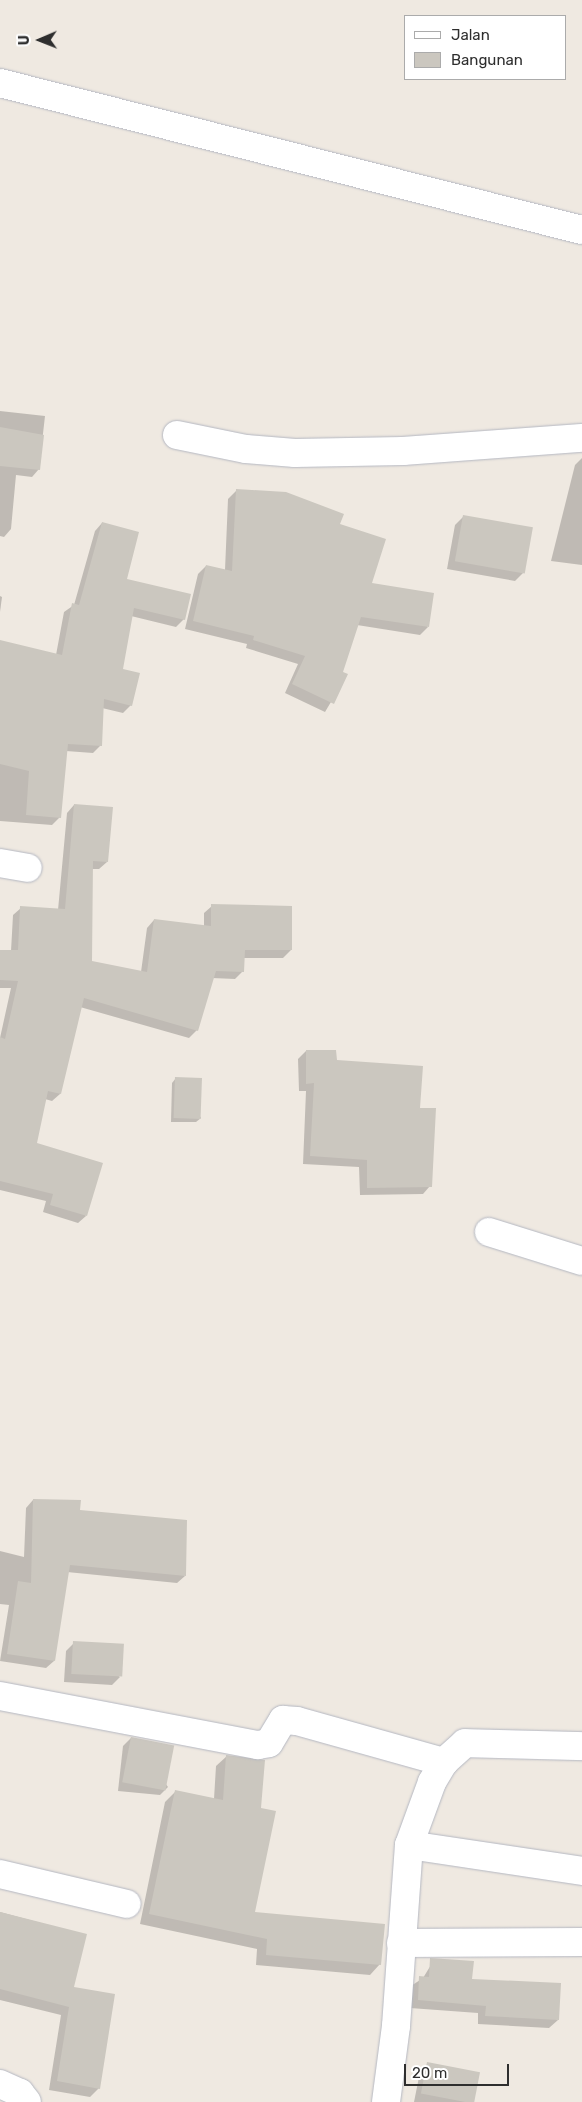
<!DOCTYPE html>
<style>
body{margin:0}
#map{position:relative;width:582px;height:2102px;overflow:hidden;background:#efe9e1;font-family:Rubik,sans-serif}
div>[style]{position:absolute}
.shadow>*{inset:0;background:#0003}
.building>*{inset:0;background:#cbc7bf;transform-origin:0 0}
.roads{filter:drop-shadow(0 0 1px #b4b7c1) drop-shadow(0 0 1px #b4b7c1)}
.minor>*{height:28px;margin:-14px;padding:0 14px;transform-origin:14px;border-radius:14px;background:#fff}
span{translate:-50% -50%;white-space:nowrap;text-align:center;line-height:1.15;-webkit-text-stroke:4px #fff;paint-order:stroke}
.legend{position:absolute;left:404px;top:15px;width:162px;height:65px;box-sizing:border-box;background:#fff;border:1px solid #ababab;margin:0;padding:6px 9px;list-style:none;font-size:15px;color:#2e2e2e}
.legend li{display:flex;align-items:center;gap:10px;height:25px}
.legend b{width:25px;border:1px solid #ababab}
.north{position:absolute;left:15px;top:15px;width:50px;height:50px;-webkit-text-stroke:4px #fff;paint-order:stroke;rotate:269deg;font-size:14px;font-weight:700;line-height:20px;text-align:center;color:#2e2e2e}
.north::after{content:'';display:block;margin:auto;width:18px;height:22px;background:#2e2e2e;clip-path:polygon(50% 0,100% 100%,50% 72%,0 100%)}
.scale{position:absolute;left:404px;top:2064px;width:105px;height:22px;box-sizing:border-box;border:2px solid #2e2e2e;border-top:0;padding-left:6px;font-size:15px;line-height:18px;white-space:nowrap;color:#2e2e2e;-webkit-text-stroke:4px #fff;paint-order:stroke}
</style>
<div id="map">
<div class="shadow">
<i style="clip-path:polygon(0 411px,45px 416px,39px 469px,32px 477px,16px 475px,11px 529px,4px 537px,0 536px)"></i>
<i style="clip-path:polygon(582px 458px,582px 565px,551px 561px,575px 465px)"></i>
<i style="clip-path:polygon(236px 491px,339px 524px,370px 584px,428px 627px,420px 635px,357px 625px,342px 672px,347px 675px,325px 712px,285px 693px,298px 664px,246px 648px,247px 644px,185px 629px,198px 574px,206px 566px,225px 570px,228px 499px)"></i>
<i style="clip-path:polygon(464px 516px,523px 573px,515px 581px,447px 569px,455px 525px)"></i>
<i style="clip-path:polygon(102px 523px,125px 579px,184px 619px,176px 627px,131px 616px,122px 670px,131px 705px,123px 713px,102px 708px,101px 745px,93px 753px,66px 751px,60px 817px,52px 825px,0 821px,0 641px,56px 655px,64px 612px,74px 605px,95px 531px)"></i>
<i style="clip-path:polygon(0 596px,2px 597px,0 612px)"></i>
<i style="clip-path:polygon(74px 805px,107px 862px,99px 869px,92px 869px,91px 962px,141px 972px,147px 928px,154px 920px,204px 926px,204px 913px,212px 906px,291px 950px,283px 958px,244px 958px,243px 971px,235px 979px,212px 978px,197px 1030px,189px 1038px,80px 1007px,60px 1094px,52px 1101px,45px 1099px,35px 1144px,86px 1216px,78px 1223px,43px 1212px,46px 1201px,0 1190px,0 1038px,11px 988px,0 988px,0 951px,11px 951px,13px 915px,21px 908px,58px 910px,67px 813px)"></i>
<i style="clip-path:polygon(306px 1051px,335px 1062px,419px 1109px,430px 1186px,423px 1194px,360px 1195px,359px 1167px,303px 1164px,306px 1091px,299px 1091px,298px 1059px)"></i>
<i style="clip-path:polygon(176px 1078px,201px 1118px,196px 1122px,171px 1122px,172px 1083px)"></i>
<i style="clip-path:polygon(33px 1500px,79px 1511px,185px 1576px,177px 1583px,67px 1572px,54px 1661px,46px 1668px,0 1661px,9px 1605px,0 1604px,0 1551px,24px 1557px,26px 1508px)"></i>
<i style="clip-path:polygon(74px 1643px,120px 1677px,112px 1685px,64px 1682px,66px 1651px)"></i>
<i style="clip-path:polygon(131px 1738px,168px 1787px,160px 1795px,118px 1791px,123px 1746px)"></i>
<i style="clip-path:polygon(227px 1756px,253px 1913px,380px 1964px,370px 1975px,256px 1965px,257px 1949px,140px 1924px,165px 1802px,176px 1791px,214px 1799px,216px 1766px)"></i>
<i style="clip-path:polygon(0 1912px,85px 1935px,72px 1988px,99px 2088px,90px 2097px,49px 2090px,61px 2015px,0 2000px)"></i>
<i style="clip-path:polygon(434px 1960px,471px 1980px,558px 2020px,549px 2028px,478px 2024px,478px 2013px,410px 2008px,411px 1986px,423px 1978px)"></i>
<i style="clip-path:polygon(428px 2064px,478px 2073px,473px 2102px,414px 2102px,420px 2072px)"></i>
</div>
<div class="building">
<i style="clip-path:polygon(0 427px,44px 435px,40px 470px,0 466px)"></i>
<i style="clip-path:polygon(236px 489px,286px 492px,344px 514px,340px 524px,386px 539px,372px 583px,434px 593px,429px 627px,361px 617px,343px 672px,348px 674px,334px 704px,292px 684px,305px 656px,253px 640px,254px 636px,193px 621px,206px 565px,232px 571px)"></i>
<i style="left:463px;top:515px;width:71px;height:47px;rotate:10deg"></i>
<i style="clip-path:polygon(102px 522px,139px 532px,127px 579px,191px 594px,185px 620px,134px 608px,123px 669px,140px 673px,132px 706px,104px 699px,102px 746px,68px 744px,61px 818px,26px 815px,29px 771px,0 764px,0 640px,62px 655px,72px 603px,79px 605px)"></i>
<i style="clip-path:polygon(74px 804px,113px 807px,108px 862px,93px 861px,92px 961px,147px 972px,154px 919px,211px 926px,211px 904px,292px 906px,292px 950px,245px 950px,244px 972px,216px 971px,198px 1031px,84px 998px,61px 1094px,48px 1091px,37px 1143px,103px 1163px,87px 1216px,50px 1205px,53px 1194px,0 1181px,0 1037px,5px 1039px,18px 981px,0 980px,0 950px,18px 950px,20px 906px,65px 909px)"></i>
<i style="clip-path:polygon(306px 1050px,336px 1050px,337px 1060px,423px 1066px,420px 1108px,436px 1108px,432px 1187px,367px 1188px,367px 1160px,310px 1156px,314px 1083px,306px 1084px)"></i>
<i style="left:175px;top:1077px;width:27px;height:41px;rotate:2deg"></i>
<i style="clip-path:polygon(33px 1499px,81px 1500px,80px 1510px,187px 1520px,186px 1576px,70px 1565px,55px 1661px,7px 1654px,18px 1581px,31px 1583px)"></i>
<i style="left:73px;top:1641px;width:51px;height:33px;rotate:3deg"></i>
<i style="left:131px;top:1737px;width:44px;height:46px;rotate:11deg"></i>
<i style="clip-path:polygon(226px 1755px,265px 1760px,261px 1808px,276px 1811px,255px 1912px,385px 1924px,381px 1965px,266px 1955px,267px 1939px,149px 1914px,175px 1790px,223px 1800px)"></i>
<i style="clip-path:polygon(0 1912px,87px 1934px,74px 1987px,115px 1994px,100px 2089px,57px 2081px,69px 2007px,0 1989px)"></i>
<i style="clip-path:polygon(430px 1958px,474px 1961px,472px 1979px,561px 1983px,559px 2020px,485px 2016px,486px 2006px,418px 2000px,419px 1976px,429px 1977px)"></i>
<i style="left:427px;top:2062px;width:54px;height:32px;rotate:11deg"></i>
</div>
<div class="roads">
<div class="minor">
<i style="left:0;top:83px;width:600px;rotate:14.18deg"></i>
<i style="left:177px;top:435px;width:70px;rotate:11.5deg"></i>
<i style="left:246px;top:449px;width:49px;rotate:4.7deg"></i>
<i style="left:295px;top:453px;width:108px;rotate:-1.1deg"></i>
<i style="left:403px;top:451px;width:179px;rotate:-4.2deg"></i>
<i style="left:0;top:863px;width:28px;rotate:10deg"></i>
<i style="left:489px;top:1232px;width:97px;rotate:17.3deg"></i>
<i style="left:0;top:1696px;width:263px;rotate:10.8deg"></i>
<i style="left:258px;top:1745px;width:11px;rotate:-10deg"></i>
<i style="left:269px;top:1743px;width:27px;rotate:-59deg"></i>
<i style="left:283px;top:1720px;width:14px;rotate:4deg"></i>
<i style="left:297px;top:1721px;width:153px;rotate:15.6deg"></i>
<i style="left:409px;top:1845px;width:175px;rotate:8.5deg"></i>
<i style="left:0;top:1874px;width:130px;rotate:13.3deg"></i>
<i style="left:401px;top:1943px;width:181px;rotate:-0.3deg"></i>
<i style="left:0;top:2084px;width:22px;rotate:24deg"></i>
<i style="left:20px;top:2093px;width:11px;rotate:52deg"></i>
<i style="left:386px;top:2102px;width:77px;rotate:-82.5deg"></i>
<i style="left:396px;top:2026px;width:181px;rotate:-85.9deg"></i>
<i style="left:409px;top:1845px;width:67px;rotate:-69.9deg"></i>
<i style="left:432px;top:1782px;width:23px;rotate:-59deg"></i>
<i style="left:444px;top:1762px;width:28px;rotate:-42deg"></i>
<i style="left:465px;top:1743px;width:117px;rotate:1.5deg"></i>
</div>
</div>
<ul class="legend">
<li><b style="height:6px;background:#fff"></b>Jalan</li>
<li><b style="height:14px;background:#cbc7bf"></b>Bangunan</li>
</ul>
<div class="north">U</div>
<div class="scale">20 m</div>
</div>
